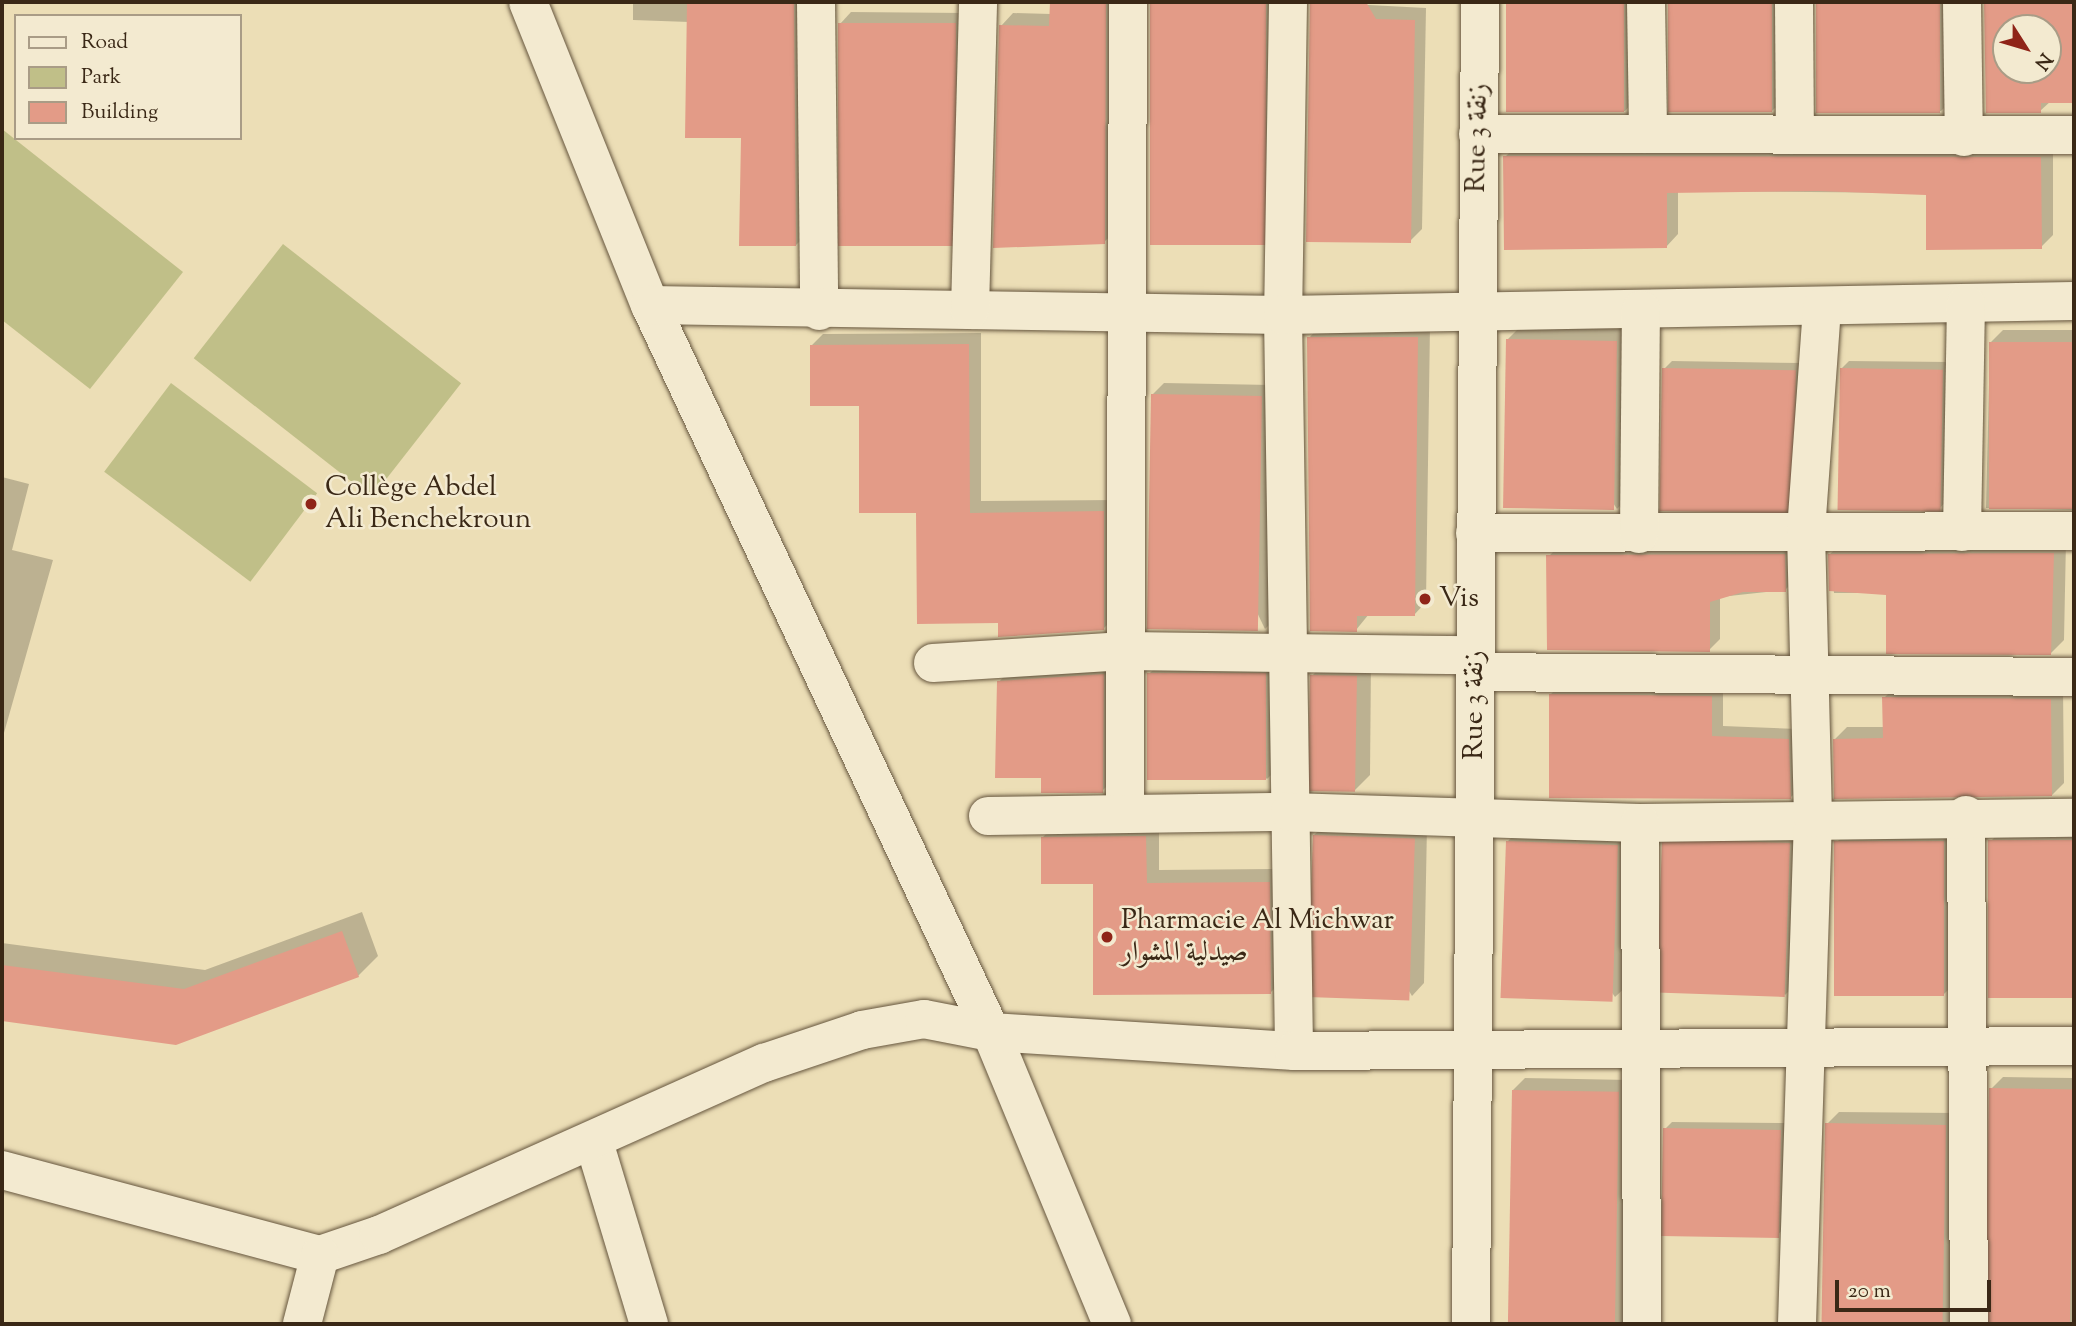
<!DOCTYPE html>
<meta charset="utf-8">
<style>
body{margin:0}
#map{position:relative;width:2076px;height:1326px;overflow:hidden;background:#ecdeb6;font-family:"Sorts Mill Goudy",Amiri,serif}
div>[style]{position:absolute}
.green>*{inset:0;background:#c0bf88;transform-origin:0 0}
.shadow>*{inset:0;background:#0003}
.building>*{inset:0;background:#e39b87;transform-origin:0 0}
.roads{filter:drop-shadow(0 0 2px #66563e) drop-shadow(0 0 2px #66563e)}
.street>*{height:38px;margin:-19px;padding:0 19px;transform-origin:19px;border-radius:19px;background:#f3ead0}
.dots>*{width:19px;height:19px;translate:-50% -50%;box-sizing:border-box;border:4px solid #f3ead0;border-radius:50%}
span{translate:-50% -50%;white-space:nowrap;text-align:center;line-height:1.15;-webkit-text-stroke:5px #f3ead0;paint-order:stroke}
.street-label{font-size:28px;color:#3a2816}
.poi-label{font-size:28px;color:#3a2816}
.left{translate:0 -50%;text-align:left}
.frame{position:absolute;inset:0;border:4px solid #3a2816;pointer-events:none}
.legend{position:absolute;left:14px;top:14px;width:228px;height:126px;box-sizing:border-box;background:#f3ead0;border:2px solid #a99c86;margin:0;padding:9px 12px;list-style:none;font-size:21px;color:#3a2816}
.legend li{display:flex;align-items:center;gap:14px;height:35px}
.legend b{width:35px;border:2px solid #a99c86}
.north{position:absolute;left:1992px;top:14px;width:70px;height:70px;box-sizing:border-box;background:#f3ead0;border:2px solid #a99c86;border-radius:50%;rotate:127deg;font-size:19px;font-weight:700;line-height:28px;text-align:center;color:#3a2816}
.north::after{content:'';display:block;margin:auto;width:24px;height:32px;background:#8f2418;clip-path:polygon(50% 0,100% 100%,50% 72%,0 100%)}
.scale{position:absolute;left:1835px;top:1280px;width:156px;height:32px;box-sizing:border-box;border:4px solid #3a2816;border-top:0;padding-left:9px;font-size:21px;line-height:24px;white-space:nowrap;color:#3a2816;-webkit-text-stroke:5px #f3ead0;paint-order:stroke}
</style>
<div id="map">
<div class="green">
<i style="clip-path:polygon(2px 129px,183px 272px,90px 389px,2px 320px)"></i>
<i style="left:283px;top:244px;width:226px;height:145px;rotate:38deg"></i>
<i style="left:171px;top:383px;width:183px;height:111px;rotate:37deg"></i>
</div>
<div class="shadow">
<i style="clip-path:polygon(633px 2px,810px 2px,808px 233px,796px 245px,689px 22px,633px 20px)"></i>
<i style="clip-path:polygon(1051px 2px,1118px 2px,1117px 230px,1104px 242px,1001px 26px,1013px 13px,1051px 14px)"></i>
<i style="clip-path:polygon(1152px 2px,1277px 2px,1272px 232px,1260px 244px,1151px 243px)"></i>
<i style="clip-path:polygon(1312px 2px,1426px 8px,1422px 229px,1410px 241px,1308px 240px)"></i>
<i style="clip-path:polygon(1508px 2px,1637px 2px,1638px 97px,1625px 111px,1506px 110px)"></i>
<i style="clip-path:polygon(1670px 2px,1785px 2px,1785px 98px,1772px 111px,1671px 111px)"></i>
<i style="clip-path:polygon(1818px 2px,1953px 2px,1954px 98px,1941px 111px,1818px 111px)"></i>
<i style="clip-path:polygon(evenodd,1986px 2px,2074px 2px,2074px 101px,2051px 101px,2040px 111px,1987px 111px,1986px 2px,2006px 28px,2048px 28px,2048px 70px,2006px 70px,2006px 28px)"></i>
<i style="clip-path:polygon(851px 12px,966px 13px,961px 233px,949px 245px,840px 24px)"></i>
<i style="clip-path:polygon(1517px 145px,2053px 145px,2053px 235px,2041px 247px,1928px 193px,1678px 191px,1678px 234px,1666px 247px,1505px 157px)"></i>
<i style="clip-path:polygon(1321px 325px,1430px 326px,1426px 602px,1414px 615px,1369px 614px,1356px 630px,1309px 338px)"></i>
<i style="clip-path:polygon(1520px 327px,1629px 329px,1629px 496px,1617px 509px,1507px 340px)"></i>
<i style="clip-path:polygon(2003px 330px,2074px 330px,2074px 510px,1986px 508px,1990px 343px)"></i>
<i style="clip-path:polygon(981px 333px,981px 501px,1115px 500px,1115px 617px,1103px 629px,1000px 621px,918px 512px,860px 405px,811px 346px,823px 334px)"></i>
<i style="clip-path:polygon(1672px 361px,1802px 363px,1792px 501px,1785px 508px,1664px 369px)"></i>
<i style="clip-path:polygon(1849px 361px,1950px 362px,1947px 500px,1940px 508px,1841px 369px)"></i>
<i style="clip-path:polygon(1164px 383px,1273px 385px,1277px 617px,1265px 629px,1152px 395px)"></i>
<i style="clip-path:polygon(2px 477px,29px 484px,12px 550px,53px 560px,2px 740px)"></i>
<i style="clip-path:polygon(2066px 541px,2064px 640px,2051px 653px,1887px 593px,1834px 593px,1830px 554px,1843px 542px)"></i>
<i style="clip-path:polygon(1795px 544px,1796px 579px,1785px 590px,1720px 597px,1720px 639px,1709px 650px,1548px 557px,1559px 546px)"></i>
<i style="clip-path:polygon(1327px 660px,1371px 661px,1370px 775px,1355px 790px,1312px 676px)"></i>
<i style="clip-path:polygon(1157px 666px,1273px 668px,1275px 771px,1267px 779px,1149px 674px)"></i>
<i style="clip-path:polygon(1110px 668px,1110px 783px,1102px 791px,1043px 777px,999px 682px,1006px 674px)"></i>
<i style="clip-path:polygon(1561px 684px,1723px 686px,1723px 726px,1799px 729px,1801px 787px,1790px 798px,1550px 695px)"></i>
<i style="clip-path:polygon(1896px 686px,2063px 687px,2064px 783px,2052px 795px,1835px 739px,1847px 727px,1884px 727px,1884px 698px)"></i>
<i style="clip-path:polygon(1327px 822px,1427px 826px,1424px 983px,1412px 996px,1314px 835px)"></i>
<i style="clip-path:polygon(1159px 823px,1159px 870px,1282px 869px,1284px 979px,1271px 992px,1042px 838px,1056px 824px)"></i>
<i style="clip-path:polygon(2074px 828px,2074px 996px,1991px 995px,1990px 842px,2003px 829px)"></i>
<i style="clip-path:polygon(1521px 829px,1630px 832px,1628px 985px,1615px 997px,1508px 841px)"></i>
<i style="clip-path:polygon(1956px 829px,1957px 981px,1944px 994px,1836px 843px,1849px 830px)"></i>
<i style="clip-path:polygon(1802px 831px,1798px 982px,1785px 995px,1664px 845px,1677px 832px)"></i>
<i style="clip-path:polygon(362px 912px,378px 956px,358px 976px,176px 1043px,2px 1020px,2px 943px,205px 970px)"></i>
<i style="clip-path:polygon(2003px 1077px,2074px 1078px,2074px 1324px,1993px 1324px,1991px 1089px)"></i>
<i style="clip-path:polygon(1525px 1078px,1630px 1080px,1632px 1324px,1511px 1324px,1513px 1090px)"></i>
<i style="clip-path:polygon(1839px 1112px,1957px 1113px,1966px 1324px,1823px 1324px,1827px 1124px)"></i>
<i style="clip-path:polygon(1672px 1122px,1788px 1123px,1785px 1228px,1777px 1235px,1665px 1129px)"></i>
</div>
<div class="building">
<i style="clip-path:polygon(687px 2px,794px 2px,796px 246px,739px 246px,741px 138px,685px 138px)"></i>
<i style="clip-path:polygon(1050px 2px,1106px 2px,1105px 244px,993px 248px,999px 25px,1049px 26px)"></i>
<i style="left:1150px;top:2px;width:116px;height:243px"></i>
<i style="clip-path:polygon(1310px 2px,1366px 2px,1376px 19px,1415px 20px,1411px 243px,1306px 242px)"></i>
<i style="left:1506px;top:2px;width:118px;height:110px"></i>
<i style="left:1668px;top:2px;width:104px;height:110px"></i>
<i style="left:1816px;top:2px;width:124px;height:111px"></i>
<i style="clip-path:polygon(evenodd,1984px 2px,2074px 2px,2074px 103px,2041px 103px,2041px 113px,1986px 113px,1984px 2px,2006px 28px,2048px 28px,2048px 70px,2006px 70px,2006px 28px)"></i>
<i style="left:838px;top:23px;width:118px;height:223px"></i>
<i style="clip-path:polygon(1503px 156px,2041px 157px,2042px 249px,1926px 250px,1926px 195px,1818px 191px,1667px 193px,1667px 248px,1504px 250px)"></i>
<i style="clip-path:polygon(1307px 337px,1418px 337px,1415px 616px,1357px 616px,1357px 632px,1310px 631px)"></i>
<i style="left:1506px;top:339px;width:111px;height:169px;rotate:1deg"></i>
<i style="left:1989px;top:342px;width:85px;height:167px"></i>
<i style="clip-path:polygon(969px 344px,970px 513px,1104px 511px,1104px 630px,998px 637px,998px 623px,917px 624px,916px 513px,859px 513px,859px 406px,810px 406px,810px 345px)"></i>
<i style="left:1662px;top:368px;width:134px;height:143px;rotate:1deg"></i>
<i style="left:1840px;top:368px;width:103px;height:142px;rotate:1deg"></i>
<i style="left:1151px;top:394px;width:111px;height:235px;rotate:1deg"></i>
<i style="clip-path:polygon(2054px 553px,2051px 655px,1886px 654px,1886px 595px,1829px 591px,1828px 554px)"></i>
<i style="clip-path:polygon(1785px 554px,1786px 592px,1743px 592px,1710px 602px,1710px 652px,1547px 650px,1546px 555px)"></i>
<i style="left:1147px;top:673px;width:119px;height:107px"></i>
<i style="clip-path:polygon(1104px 674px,1103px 793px,1041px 793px,1041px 778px,995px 778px,997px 681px)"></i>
<i style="left:1310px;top:675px;width:47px;height:116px;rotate:1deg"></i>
<i style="clip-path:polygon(1549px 694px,1712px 696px,1712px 736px,1789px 739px,1791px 799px,1549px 798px)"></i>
<i style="clip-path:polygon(1882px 697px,2051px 699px,2052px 796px,1834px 799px,1833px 739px,1883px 738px)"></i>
<i style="left:1313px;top:835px;width:102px;height:162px;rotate:2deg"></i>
<i style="clip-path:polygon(1146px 836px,1147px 883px,1270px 882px,1271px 994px,1093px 995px,1093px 884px,1041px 884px,1041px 837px)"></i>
<i style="left:2074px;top:840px;width:158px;height:86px;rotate:90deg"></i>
<i style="left:1506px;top:841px;width:112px;height:157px;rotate:2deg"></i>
<i style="left:1944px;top:841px;width:155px;height:110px;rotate:90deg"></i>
<i style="left:1790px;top:843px;width:154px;height:128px;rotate:92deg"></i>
<i style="clip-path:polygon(342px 931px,359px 977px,176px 1045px,2px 1021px,2px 965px,184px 989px)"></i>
<i style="left:1989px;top:1088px;width:85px;height:236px;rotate:1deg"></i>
<i style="left:1512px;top:1090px;width:107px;height:234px;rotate:1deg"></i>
<i style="left:1825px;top:1123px;width:121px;height:201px;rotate:1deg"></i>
<i style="left:1663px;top:1128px;width:118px;height:108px;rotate:1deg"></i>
</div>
<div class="roads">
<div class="street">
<i style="left:528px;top:2px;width:327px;rotate:68.1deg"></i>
<i style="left:650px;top:305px;width:803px;rotate:64.87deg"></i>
<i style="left:991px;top:1032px;width:316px;rotate:67.5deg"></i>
<i style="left:816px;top:2px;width:309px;rotate:89.4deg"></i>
<i style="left:1288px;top:2px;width:313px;rotate:90.9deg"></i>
<i style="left:1283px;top:315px;width:736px;rotate:89.14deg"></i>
<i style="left:1646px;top:2px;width:132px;rotate:89.1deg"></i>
<i style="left:1794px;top:2px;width:133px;rotate:89.6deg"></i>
<i style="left:1962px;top:2px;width:135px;rotate:89.2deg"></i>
<i style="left:1478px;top:134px;width:596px;rotate:0.1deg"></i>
<i style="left:650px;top:305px;width:633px;rotate:0.91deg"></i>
<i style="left:1283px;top:315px;width:791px;rotate:-1.01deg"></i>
<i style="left:970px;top:310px;width:308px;rotate:-88.5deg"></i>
<i style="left:1962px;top:532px;width:228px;rotate:-89deg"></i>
<i style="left:1475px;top:533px;width:599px;rotate:-0.19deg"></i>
<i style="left:1639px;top:534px;width:224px;rotate:-89.5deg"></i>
<i style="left:933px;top:663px;width:192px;rotate:-3.6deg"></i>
<i style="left:1125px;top:651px;width:350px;rotate:0.7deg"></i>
<i style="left:1475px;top:672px;width:599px;rotate:0.48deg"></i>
<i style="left:1125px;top:811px;width:809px;rotate:-89.79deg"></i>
<i style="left:1966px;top:815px;width:509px;rotate:89.66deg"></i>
<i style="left:988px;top:816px;width:302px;rotate:-0.8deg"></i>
<i style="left:1290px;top:812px;width:350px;rotate:1.8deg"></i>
<i style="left:1640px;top:823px;width:434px;rotate:-0.7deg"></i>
<i style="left:1640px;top:823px;width:501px;rotate:89.77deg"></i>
<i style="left:594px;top:1142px;width:190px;rotate:73.2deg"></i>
<i style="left:2px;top:1170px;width:329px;rotate:15deg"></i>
<i style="left:320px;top:1255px;width:62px;rotate:-18.7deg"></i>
<i style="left:379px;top:1235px;width:422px;rotate:-24.1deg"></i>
<i style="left:764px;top:1063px;width:103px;rotate:-18.6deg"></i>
<i style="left:862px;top:1030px;width:63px;rotate:-10.1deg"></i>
<i style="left:924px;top:1019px;width:68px;rotate:11deg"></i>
<i style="left:991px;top:1032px;width:304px;rotate:3.6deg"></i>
<i style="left:1294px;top:1051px;width:780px;rotate:-0.37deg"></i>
<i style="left:302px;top:1324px;width:71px;rotate:-75.4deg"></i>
<i style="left:1471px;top:1324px;width:1322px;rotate:-89.61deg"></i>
<i style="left:1797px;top:1324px;width:506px;rotate:-88.19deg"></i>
<i style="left:1813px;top:818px;width:287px;rotate:-91.4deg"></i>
<i style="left:1806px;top:531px;width:225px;rotate:-85.9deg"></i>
</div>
</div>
<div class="dots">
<i style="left:311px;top:504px;background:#8f2418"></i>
<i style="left:1425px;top:599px;background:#8f2418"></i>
<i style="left:1107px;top:937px;background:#8f2418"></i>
</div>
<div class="street-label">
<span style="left:1478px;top:138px;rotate:-89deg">Rue 3 زنقة</span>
<span style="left:1475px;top:705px;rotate:-90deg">Rue 3 زنقة</span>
</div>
<div class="poi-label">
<span class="left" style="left:325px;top:504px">Collège Abdel<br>Ali Benchekroun</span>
<span class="left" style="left:1439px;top:599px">Vis</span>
<span class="left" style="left:1121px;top:937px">Pharmacie Al Michwar<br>صيدلية المشوار</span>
</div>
<div class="frame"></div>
<ul class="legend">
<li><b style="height:9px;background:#f3ead0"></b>Road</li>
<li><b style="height:19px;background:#c0bf88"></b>Park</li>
<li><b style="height:19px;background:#e39b87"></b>Building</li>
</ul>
<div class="north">N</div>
<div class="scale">20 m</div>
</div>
